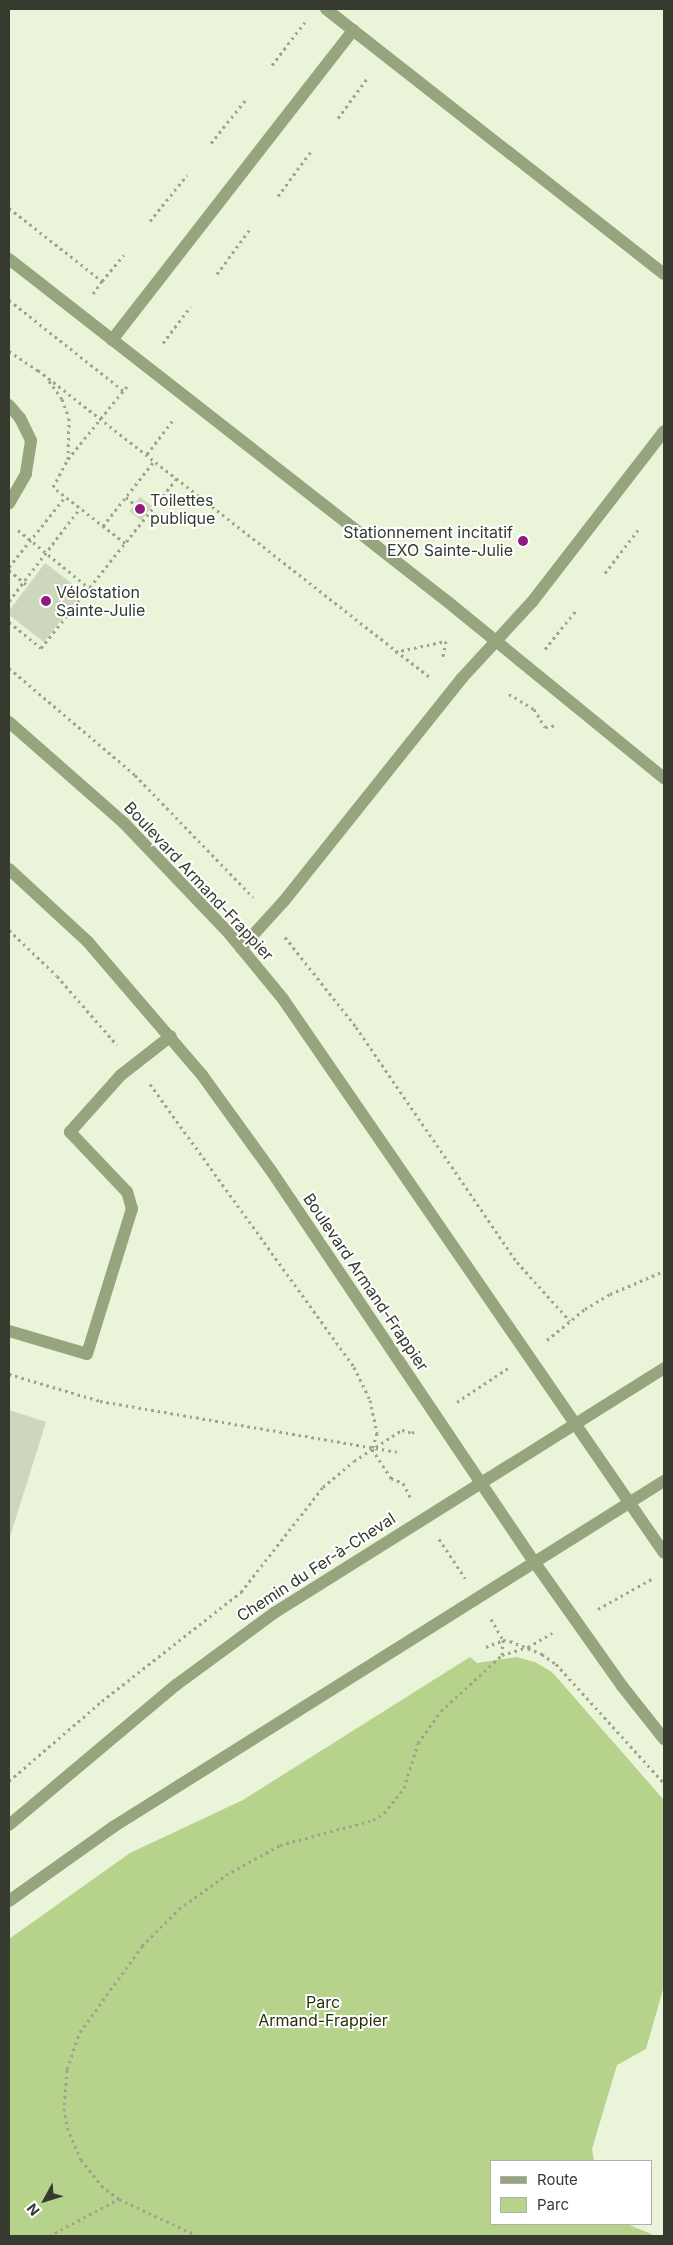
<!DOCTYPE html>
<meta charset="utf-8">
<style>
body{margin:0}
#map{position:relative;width:673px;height:2245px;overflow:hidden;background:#e9f4d8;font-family:Inter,sans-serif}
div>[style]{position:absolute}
.green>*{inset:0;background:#b7d28a}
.building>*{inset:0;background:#ccd7bc;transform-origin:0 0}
.path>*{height:3px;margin-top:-1.5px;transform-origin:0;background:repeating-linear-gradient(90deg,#9ca48f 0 2.5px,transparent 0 6.5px)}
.minor>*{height:12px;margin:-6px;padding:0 6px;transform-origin:6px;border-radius:6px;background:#96a57e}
.dots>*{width:14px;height:14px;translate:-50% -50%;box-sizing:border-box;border:2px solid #fff;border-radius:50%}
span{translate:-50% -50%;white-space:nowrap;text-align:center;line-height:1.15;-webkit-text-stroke:4px #fff;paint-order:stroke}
.poi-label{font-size:16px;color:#363a2f}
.left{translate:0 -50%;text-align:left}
.right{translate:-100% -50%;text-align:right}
.street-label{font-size:16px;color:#363a2f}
.park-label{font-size:16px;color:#25320a}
.frame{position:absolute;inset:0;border:10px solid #363a2f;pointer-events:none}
.legend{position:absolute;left:490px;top:2160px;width:162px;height:65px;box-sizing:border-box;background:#fff;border:1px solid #afb0ac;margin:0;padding:6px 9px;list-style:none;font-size:15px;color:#363a2f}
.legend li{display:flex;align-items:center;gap:10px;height:25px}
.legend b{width:25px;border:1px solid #afb0ac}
.north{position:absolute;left:20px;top:2175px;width:50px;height:50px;-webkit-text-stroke:4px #fff;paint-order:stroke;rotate:231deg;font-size:14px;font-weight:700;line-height:20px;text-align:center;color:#363a2f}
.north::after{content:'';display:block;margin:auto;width:18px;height:22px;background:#363a2f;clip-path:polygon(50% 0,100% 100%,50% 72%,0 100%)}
</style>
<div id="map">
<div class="green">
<i style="clip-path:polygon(470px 1657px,477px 1663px,516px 1657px,535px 1662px,552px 1672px,663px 1799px,664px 1805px,664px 1986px,646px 2049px,617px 2065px,592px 2149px,594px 2161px,492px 2161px,492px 2224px,627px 2224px,656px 2236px,9px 2236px,9px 1939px,130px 1853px,243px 1800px)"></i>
</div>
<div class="building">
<i style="left:140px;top:497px;width:15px;height:18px;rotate:37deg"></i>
<i style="clip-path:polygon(45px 563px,83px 592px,44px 642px,9px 615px,9px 611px)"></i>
<i style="clip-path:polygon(9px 1410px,46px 1422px,9px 1540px)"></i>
</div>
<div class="path">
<i style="left:272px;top:65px;width:54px;rotate:-52.5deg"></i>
<i style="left:338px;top:118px;width:52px;rotate:-53.6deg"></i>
<i style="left:211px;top:143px;width:58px;rotate:-51.3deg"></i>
<i style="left:278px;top:196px;width:57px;rotate:-53.5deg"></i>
<i style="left:9px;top:208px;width:118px;rotate:38.1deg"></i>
<i style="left:102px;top:281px;width:16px;rotate:125deg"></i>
<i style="left:150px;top:221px;width:59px;rotate:-51.2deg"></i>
<i style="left:217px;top:274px;width:56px;rotate:-53.7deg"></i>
<i style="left:102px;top:281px;width:34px;rotate:-50deg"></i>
<i style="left:9px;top:300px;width:147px;rotate:38.4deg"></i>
<i style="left:163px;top:343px;width:46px;rotate:-52.9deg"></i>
<i style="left:9px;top:351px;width:36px;rotate:34deg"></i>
<i style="left:38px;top:370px;width:498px;rotate:38.1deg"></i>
<i style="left:49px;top:381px;width:22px;rotate:54deg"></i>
<i style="left:62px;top:399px;width:20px;rotate:70deg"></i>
<i style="left:69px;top:418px;width:41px;rotate:91.4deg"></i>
<i style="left:147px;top:454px;width:44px;rotate:-52.4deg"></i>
<i style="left:126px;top:497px;width:11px;rotate:41deg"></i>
<i style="left:103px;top:526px;width:84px;rotate:-51.8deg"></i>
<i style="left:18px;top:530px;width:92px;rotate:39.2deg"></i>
<i style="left:125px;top:543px;width:91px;rotate:-142.1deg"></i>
<i style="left:53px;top:487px;width:32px;rotate:-62deg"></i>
<i style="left:68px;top:459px;width:95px;rotate:-51deg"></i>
<i style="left:9px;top:567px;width:90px;rotate:-51.3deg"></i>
<i style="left:9px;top:570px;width:25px;rotate:40deg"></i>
<i style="left:605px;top:573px;width:54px;rotate:-52.5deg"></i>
<i style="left:9px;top:601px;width:117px;rotate:-52.6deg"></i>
<i style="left:9px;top:622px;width:41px;rotate:39.1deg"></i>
<i style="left:41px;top:648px;width:218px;rotate:-51.3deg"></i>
<i style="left:545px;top:649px;width:51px;rotate:-51.3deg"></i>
<i style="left:395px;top:652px;width:52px;rotate:-12.2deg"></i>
<i style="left:446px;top:641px;width:19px;rotate:102deg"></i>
<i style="left:9px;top:668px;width:165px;rotate:40.3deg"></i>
<i style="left:135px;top:775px;width:170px;rotate:46deg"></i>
<i style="left:509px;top:694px;width:29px;rotate:31deg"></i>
<i style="left:534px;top:709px;width:21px;rotate:59deg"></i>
<i style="left:545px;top:727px;width:13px;rotate:-9deg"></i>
<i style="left:9px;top:930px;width:66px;rotate:43.8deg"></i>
<i style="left:57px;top:976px;width:91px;rotate:49deg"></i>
<i style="left:285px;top:937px;width:115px;rotate:51.7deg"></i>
<i style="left:356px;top:1027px;width:285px;rotate:55.6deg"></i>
<i style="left:517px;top:1262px;width:79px;rotate:48.1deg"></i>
<i style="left:150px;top:1084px;width:349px;rotate:54.2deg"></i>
<i style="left:354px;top:1367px;width:37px;rotate:64deg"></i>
<i style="left:370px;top:1400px;width:34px;rotate:78deg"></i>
<i style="left:377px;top:1433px;width:17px;rotate:107deg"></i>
<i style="left:372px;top:1449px;width:35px;rotate:57deg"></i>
<i style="left:391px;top:1478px;width:13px;rotate:23deg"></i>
<i style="left:403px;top:1483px;width:16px;rotate:63deg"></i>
<i style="left:547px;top:1340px;width:49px;rotate:-39.2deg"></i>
<i style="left:585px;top:1309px;width:29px;rotate:-31deg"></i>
<i style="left:610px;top:1294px;width:59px;rotate:-23.1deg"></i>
<i style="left:9px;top:1374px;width:95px;rotate:16.5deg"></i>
<i style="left:100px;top:1401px;width:301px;rotate:9.7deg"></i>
<i style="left:457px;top:1402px;width:61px;rotate:-33.7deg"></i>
<i style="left:439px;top:1539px;width:47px;rotate:56.3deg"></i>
<i style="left:598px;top:1609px;width:65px;rotate:-29.3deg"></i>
<i style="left:491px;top:1619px;width:24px;rotate:60deg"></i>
<i style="left:486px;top:1647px;width:18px;rotate:-22deg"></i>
<i style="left:503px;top:1640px;width:7px;rotate:8deg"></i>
<i style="left:510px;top:1641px;width:35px;rotate:22deg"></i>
<i style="left:542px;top:1654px;width:17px;rotate:36deg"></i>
<i style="left:556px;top:1664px;width:161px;rotate:47.8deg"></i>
<i style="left:502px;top:1655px;width:15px;rotate:-86deg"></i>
<i style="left:9px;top:1781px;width:123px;rotate:-40.7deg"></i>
<i style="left:102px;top:1701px;width:177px;rotate:-38.1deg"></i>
<i style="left:241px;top:1592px;width:133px;rotate:-52deg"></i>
<i style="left:323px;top:1487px;width:40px;rotate:-40deg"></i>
<i style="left:354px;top:1461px;width:57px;rotate:-32.9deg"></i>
<i style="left:402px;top:1430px;width:10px;rotate:17deg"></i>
<i style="left:412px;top:1433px;width:6px;rotate:-31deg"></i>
<i style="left:49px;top:2236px;width:79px;rotate:-27.9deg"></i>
<i style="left:198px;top:2236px;width:87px;rotate:-154.9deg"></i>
<i style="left:119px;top:2199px;width:20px;rotate:-143deg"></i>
<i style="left:103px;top:2187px;width:35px;rotate:-129deg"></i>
<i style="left:81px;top:2160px;width:33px;rotate:-113deg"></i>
<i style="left:68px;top:2130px;width:19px;rotate:-102deg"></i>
<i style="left:64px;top:2111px;width:42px;rotate:-85.9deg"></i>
<i style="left:67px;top:2069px;width:39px;rotate:-71deg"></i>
<i style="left:80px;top:2032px;width:106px;rotate:-54.2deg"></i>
<i style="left:142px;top:1946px;width:52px;rotate:-45deg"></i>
<i style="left:179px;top:1909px;width:58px;rotate:-35.9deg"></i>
<i style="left:226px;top:1875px;width:62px;rotate:-29.1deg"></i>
<i style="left:280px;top:1845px;width:96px;rotate:-15deg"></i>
<i style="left:373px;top:1820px;width:13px;rotate:-32deg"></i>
<i style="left:384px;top:1813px;width:32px;rotate:-51deg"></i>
<i style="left:404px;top:1788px;width:47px;rotate:-72.7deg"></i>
<i style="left:418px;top:1743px;width:39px;rotate:-54deg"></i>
<i style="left:441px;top:1711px;width:83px;rotate:-42.6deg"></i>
<i style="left:502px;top:1655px;width:27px;rotate:-17deg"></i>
<i style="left:528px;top:1647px;width:28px;rotate:-30deg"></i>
</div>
<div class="minor">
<i style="left:326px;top:9px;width:429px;rotate:38.1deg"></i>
<i style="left:9px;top:259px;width:557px;rotate:38deg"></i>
<i style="left:448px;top:602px;width:279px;rotate:39.2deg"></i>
<i style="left:112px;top:340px;width:393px;rotate:-52.1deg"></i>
<i style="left:9px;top:405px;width:17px;rotate:50deg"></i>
<i style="left:20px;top:418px;width:25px;rotate:64deg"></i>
<i style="left:31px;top:441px;width:33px;rotate:99deg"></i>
<i style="left:26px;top:474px;width:34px;rotate:120deg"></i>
<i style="left:9px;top:722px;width:153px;rotate:41.3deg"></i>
<i style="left:124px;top:823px;width:149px;rotate:46.4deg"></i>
<i style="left:227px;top:931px;width:88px;rotate:50.5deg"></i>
<i style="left:283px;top:999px;width:672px;rotate:55.48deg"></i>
<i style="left:9px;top:869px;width:108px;rotate:42.7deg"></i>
<i style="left:88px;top:942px;width:175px;rotate:49.4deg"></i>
<i style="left:202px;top:1075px;width:120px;rotate:54.2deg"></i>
<i style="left:272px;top:1172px;width:471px;rotate:56.1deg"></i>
<i style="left:535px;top:1563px;width:151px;rotate:54.7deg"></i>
<i style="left:622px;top:1686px;width:68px;rotate:51.6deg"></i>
<i style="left:241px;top:948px;width:64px;rotate:-47.5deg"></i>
<i style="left:284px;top:901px;width:285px;rotate:-51.4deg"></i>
<i style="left:462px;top:678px;width:103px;rotate:-47.4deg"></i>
<i style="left:532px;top:602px;width:216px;rotate:-52.3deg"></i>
<i style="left:9px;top:1331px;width:81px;rotate:16.4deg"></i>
<i style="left:87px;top:1354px;width:152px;rotate:-72.8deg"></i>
<i style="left:132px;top:1209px;width:18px;rotate:-106deg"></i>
<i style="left:127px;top:1192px;width:83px;rotate:-133.5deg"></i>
<i style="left:70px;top:1132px;width:76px;rotate:-48.2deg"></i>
<i style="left:121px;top:1075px;width:63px;rotate:-38deg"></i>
<i style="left:9px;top:1825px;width:218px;rotate:-40deg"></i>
<i style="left:176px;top:1685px;width:122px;rotate:-36.3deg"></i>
<i style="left:274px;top:1613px;width:461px;rotate:-32.1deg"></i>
<i style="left:9px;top:1901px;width:128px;rotate:-35.4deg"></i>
<i style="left:113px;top:1827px;width:651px;rotate:-32.13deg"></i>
</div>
<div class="dots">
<i style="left:140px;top:509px;background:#8e1b7d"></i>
<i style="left:523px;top:541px;background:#8e1b7d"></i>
<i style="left:46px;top:601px;background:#8e1b7d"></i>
</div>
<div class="poi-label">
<span class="left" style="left:150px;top:509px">Toilettes<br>publique</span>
<span class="right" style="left:513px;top:541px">Stationnement incitatif<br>EXO Sainte-Julie</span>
<span class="left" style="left:56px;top:601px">Vélostation<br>Sainte-Julie</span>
</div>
<div class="street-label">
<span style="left:199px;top:881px;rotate:47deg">Boulevard Armand-Frappier</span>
<span style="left:366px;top:1282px;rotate:56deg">Boulevard Armand-Frappier</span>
<span style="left:316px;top:1567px;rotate:-33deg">Chemin du Fer-à-Cheval</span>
</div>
<div class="park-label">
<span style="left:323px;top:2011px">Parc<br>Armand-Frappier</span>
</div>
<div class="frame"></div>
<ul class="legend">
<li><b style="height:6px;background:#96a57e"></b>Route</li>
<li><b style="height:14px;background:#b7d28a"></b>Parc</li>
</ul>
<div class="north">N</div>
</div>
